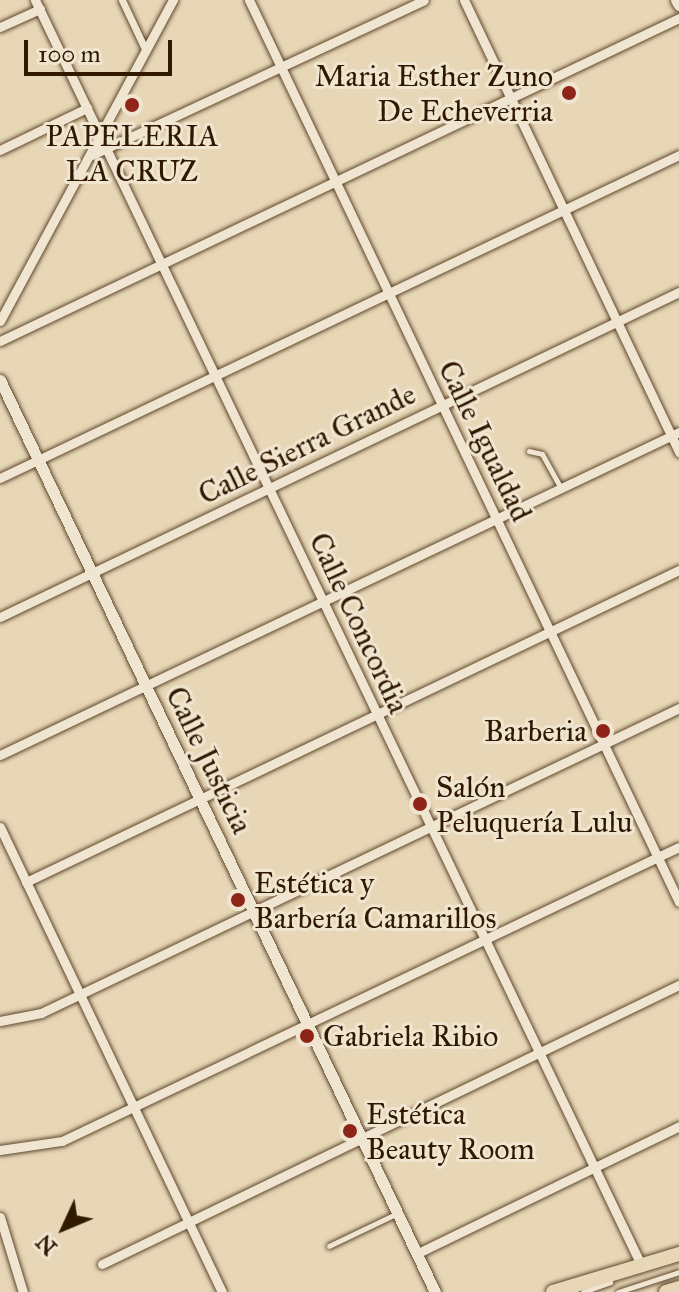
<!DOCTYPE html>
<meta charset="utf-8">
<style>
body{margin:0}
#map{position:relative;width:679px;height:1292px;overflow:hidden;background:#e8d7b6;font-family:"IM FELL Great Primer",serif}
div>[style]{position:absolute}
.roads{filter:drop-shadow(0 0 2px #5f482e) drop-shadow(0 0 2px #5f482e)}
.service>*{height:5px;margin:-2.5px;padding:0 2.5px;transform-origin:2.5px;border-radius:2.5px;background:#f0e5d0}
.pedestrian>*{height:7px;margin:-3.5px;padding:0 3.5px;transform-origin:3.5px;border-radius:3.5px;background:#f0e5d0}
.minor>*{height:9px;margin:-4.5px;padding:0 4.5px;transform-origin:4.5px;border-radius:4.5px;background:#f0e5d0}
.tertiary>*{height:11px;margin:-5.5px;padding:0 5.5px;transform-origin:5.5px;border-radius:5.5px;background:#f0e5d0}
.primary>*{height:14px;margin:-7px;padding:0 7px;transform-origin:7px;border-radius:7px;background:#e8d7b6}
.dots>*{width:22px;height:22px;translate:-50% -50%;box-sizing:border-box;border:4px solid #f0e5d0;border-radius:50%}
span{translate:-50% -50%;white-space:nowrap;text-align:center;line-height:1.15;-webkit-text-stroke:6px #f0e5d0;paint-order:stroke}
.poi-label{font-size:30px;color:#311900}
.right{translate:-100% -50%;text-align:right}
.left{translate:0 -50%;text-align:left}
.street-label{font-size:30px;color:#311900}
.north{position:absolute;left:24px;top:1188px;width:80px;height:80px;-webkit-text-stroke:6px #f0e5d0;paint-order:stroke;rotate:226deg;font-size:22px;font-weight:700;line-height:32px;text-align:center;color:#311900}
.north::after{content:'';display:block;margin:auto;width:28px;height:36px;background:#311900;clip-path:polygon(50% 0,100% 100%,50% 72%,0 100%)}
.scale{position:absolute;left:24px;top:40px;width:148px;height:36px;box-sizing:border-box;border:4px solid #311900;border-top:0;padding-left:10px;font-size:24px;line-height:28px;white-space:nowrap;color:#311900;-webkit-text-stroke:6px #f0e5d0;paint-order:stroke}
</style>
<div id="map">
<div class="roads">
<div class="service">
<i style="left:529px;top:451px;width:13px;rotate:13deg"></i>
<i style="left:542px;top:454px;width:38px;rotate:61deg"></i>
<i style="left:329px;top:1246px;width:76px;rotate:-25.6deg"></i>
<i style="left:583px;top:1292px;width:29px;rotate:-20deg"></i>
<i style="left:618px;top:1292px;width:64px;rotate:-18.2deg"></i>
</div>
<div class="pedestrian">
<i style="left:122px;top:0;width:56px;rotate:64.8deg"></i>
</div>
<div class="minor">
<i style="left:35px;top:0;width:1403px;rotate:64.4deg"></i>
<i style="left:249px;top:0;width:999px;rotate:64.51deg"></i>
<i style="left:464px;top:0;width:501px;rotate:64.56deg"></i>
<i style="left:0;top:27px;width:44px;rotate:-24.2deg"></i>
<i style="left:0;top:150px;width:97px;rotate:-25.8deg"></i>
<i style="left:92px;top:155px;width:366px;rotate:-25deg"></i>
<i style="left:0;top:321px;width:365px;rotate:-61.7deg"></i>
<i style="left:0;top:341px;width:752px;rotate:-25.44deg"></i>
<i style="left:0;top:478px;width:752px;rotate:-25.44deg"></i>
<i style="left:0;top:617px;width:753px;rotate:-25.58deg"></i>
<i style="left:0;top:755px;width:752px;rotate:-25.44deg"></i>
<i style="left:0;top:827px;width:515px;rotate:64.48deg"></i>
<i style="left:26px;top:882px;width:724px;rotate:-25.54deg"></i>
<i style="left:0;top:1021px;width:42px;rotate:-11deg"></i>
<i style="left:41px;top:1013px;width:707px;rotate:-25.55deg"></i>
<i style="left:0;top:1150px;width:63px;rotate:-8.3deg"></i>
<i style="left:62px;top:1141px;width:683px;rotate:-25.48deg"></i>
<i style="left:0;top:1217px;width:78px;rotate:73deg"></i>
<i style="left:418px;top:1253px;width:290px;rotate:-25.9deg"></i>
<i style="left:102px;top:1264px;width:641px;rotate:-25.81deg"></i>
</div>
<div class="tertiary">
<i style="left:676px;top:0;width:6px;rotate:59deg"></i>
<i style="left:0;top:380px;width:1010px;rotate:64.5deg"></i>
</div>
<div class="primary">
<i style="left:553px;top:1292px;width:132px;rotate:-16.8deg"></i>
<i style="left:666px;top:1292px;width:14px;rotate:-17deg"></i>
</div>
</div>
<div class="dots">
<i style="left:569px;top:93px;background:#8f2418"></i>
<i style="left:132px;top:105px;background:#8f2418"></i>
<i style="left:603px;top:731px;background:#8f2418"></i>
<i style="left:420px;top:804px;background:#8f2418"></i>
<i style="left:238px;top:900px;background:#8f2418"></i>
<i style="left:307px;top:1036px;background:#8f2418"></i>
<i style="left:350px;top:1131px;background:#8f2418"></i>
</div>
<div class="poi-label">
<span class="right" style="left:553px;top:93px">Maria Esther Zuno<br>De Echeverria</span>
<span style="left:132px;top:153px">PAPELERIA<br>LA CRUZ</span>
<span class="right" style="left:587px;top:731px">Barberia</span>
<span class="left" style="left:436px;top:804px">Salón<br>Peluquería Lulu</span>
<span class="left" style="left:254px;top:900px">Estética y<br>Barbería Camarillos</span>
<span class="left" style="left:323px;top:1036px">Gabriela Ribio</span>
<span class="left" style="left:366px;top:1131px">Estética<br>Beauty Room</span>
</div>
<div class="street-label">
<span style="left:485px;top:441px;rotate:64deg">Calle Igualdad</span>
<span style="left:307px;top:444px;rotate:-26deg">Calle Sierra Grande</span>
<span style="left:359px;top:623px;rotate:65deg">Calle Concordia</span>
<span style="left:209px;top:760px;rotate:64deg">Calle Justicia</span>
</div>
<div class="north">N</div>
<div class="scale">100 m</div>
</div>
